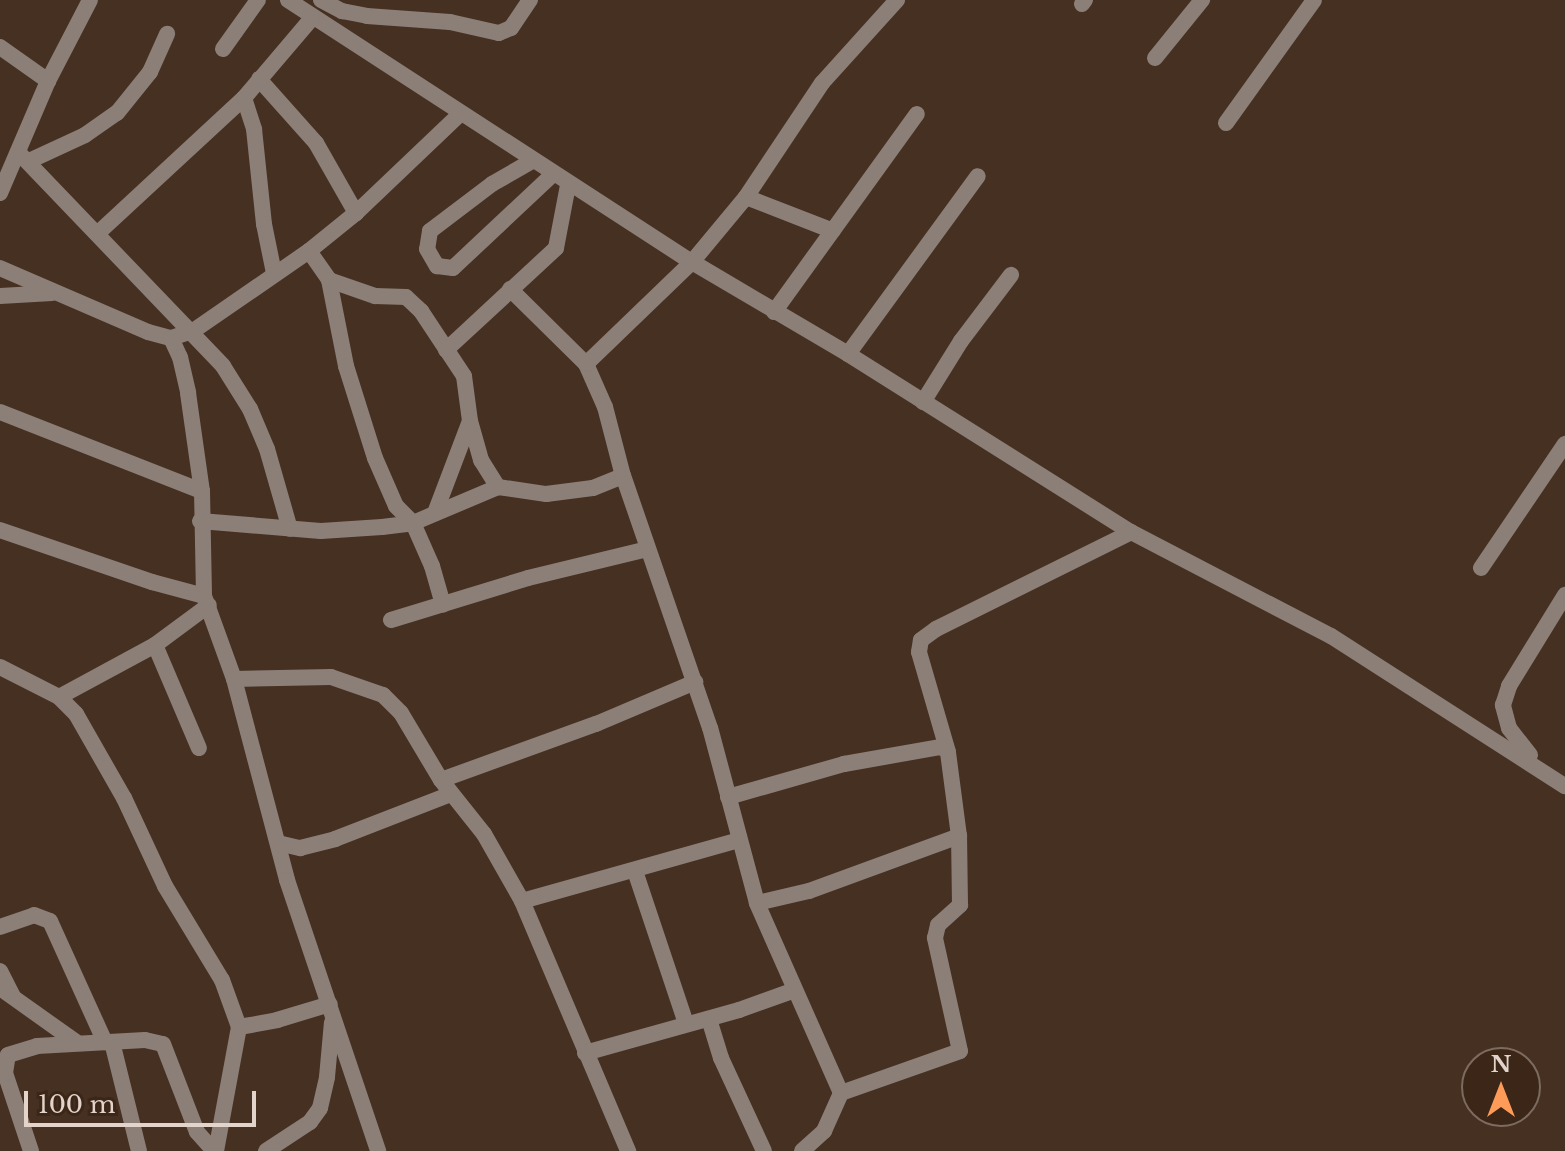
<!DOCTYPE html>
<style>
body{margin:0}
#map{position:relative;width:1565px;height:1151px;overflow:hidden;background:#463022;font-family:"Libre Baskerville",serif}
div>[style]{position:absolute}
.minor>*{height:16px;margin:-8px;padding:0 8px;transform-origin:8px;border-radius:8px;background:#8b7f78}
span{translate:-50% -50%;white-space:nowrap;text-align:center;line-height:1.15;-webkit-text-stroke:8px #3b2618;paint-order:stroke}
.north{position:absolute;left:1461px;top:1047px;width:80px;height:80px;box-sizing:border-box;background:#3b2618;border:2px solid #7e6b60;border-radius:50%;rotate:0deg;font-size:22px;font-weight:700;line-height:32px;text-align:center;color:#e2d3cb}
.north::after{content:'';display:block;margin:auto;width:28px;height:36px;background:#fe9b59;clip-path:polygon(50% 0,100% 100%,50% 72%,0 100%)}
.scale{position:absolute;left:24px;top:1091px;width:232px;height:36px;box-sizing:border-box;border:4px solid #e2d3cb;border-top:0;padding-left:10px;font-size:24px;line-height:28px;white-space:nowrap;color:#e2d3cb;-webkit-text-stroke:6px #3b2618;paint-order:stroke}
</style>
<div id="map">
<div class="minor">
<i style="left:288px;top:0;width:482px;rotate:33deg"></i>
<i style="left:692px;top:262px;width:181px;rotate:30.5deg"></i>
<i style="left:848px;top:354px;width:334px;rotate:32.2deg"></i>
<i style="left:1131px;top:532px;width:225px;rotate:27.5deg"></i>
<i style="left:1331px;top:636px;width:278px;rotate:32.7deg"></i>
<i style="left:321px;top:0;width:24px;rotate:28deg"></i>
<i style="left:342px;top:11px;width:25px;rotate:11deg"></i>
<i style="left:367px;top:16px;width:83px;rotate:4.1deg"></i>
<i style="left:450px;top:22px;width:50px;rotate:12.7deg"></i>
<i style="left:499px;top:33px;width:13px;rotate:-23deg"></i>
<i style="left:511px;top:28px;width:34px;rotate:-56deg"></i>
<i style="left:1082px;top:4px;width:5px;rotate:-53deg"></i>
<i style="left:0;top:47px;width:59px;rotate:35.3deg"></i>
<i style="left:223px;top:49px;width:60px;rotate:-54.5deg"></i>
<i style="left:1155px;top:58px;width:75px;rotate:-51deg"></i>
<i style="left:259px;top:79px;width:86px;rotate:48.3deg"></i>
<i style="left:316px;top:143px;width:81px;rotate:60.3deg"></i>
<i style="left:244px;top:98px;width:33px;rotate:72deg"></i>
<i style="left:254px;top:129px;width:96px;rotate:84deg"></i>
<i style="left:264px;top:224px;width:50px;rotate:78.5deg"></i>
<i style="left:1226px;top:123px;width:151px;rotate:-54.4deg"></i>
<i style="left:18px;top:152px;width:296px;rotate:46.2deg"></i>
<i style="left:223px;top:366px;width:51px;rotate:57.9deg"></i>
<i style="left:250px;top:409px;width:43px;rotate:67deg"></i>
<i style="left:267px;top:449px;width:83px;rotate:74deg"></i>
<i style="left:29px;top:161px;width:62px;rotate:-24.9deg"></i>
<i style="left:85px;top:135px;width:39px;rotate:-35deg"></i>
<i style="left:117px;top:113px;width:53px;rotate:-51.2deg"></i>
<i style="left:150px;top:72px;width:42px;rotate:-65.9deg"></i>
<i style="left:532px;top:161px;width:46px;rotate:150.1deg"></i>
<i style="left:492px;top:184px;width:78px;rotate:142.8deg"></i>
<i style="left:430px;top:231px;width:18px;rotate:99deg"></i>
<i style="left:427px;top:249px;width:20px;rotate:60deg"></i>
<i style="left:437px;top:266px;width:16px;rotate:7deg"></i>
<i style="left:453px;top:268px;width:137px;rotate:-43.2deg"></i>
<i style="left:0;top:193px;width:122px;rotate:-66.8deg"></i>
<i style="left:48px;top:81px;width:91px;rotate:-62.6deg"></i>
<i style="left:746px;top:197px;width:93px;rotate:21.3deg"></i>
<i style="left:97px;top:234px;width:200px;rotate:-42.8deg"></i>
<i style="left:244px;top:98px;width:105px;rotate:-49.6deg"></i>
<i style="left:309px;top:251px;width:35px;rotate:55deg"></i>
<i style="left:329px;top:280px;width:88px;rotate:78.8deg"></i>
<i style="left:346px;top:366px;width:96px;rotate:72.5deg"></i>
<i style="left:375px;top:458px;width:52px;rotate:66.4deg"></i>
<i style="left:396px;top:506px;width:24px;rotate:45deg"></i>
<i style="left:413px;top:523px;width:47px;rotate:66.2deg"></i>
<i style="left:432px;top:566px;width:40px;rotate:74deg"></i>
<i style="left:0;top:268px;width:161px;rotate:23.4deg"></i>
<i style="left:148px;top:332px;width:24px;rotate:15deg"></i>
<i style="left:171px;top:338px;width:23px;rotate:-18deg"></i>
<i style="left:193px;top:331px;width:141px;rotate:-34.6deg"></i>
<i style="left:309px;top:251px;width:60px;rotate:-39deg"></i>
<i style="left:356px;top:213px;width:145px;rotate:-43.6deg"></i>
<i style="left:329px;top:280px;width:49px;rotate:19.2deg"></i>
<i style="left:375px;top:296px;width:31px;rotate:2deg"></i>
<i style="left:406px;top:297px;width:21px;rotate:43deg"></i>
<i style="left:421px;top:311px;width:78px;rotate:56.5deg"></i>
<i style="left:464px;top:376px;width:45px;rotate:82.4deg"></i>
<i style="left:470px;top:421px;width:41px;rotate:74.2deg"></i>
<i style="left:481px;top:460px;width:32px;rotate:58deg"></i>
<i style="left:498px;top:487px;width:49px;rotate:8.3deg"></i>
<i style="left:546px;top:494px;width:47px;rotate:-7.3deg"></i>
<i style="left:593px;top:488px;width:32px;rotate:-22deg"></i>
<i style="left:510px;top:289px;width:107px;rotate:44.6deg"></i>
<i style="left:0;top:296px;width:52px;rotate:-3.3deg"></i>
<i style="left:774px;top:312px;width:244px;rotate:-54.2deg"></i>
<i style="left:171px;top:338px;width:21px;rotate:65deg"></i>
<i style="left:180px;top:357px;width:37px;rotate:77deg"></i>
<i style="left:188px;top:393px;width:99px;rotate:81.9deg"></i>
<i style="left:202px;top:491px;width:105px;rotate:88.9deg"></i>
<i style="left:204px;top:596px;width:88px;rotate:70.1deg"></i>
<i style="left:234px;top:679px;width:208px;rotate:75.2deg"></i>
<i style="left:287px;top:880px;width:286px;rotate:71.4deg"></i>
<i style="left:446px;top:350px;width:150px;rotate:-42.8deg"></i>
<i style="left:556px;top:248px;width:64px;rotate:-79.2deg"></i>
<i style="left:848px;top:354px;width:220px;rotate:-53.9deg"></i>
<i style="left:923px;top:402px;width:72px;rotate:-58.1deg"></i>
<i style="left:961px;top:341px;width:83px;rotate:-52.9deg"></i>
<i style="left:0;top:412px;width:217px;rotate:21.4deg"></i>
<i style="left:435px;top:513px;width:98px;rotate:-69.2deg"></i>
<i style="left:200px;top:521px;width:121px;rotate:4.7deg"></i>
<i style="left:321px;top:531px;width:61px;rotate:-3.8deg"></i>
<i style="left:382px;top:527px;width:31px;rotate:-7deg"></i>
<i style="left:413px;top:523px;width:92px;rotate:-23deg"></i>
<i style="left:0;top:530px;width:161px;rotate:18.9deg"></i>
<i style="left:152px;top:582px;width:54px;rotate:15.1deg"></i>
<i style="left:1481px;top:568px;width:150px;rotate:-55.9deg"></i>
<i style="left:391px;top:620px;width:143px;rotate:-17deg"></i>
<i style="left:528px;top:578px;width:123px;rotate:-13.6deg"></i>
<i style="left:155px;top:645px;width:112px;rotate:66.9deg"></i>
<i style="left:0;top:667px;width:66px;rotate:27deg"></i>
<i style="left:59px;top:697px;width:24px;rotate:45deg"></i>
<i style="left:76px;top:714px;width:97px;rotate:60.3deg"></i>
<i style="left:124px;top:798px;width:97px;rotate:65deg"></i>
<i style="left:165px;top:886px;width:110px;rotate:58.8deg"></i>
<i style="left:222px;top:980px;width:50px;rotate:70.1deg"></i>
<i style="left:239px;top:1027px;width:126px;rotate:100.5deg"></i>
<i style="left:234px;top:679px;width:97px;rotate:-1.2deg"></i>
<i style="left:331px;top:677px;width:55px;rotate:19.1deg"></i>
<i style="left:383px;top:695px;width:25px;rotate:45deg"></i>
<i style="left:401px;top:713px;width:78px;rotate:59.2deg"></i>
<i style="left:441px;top:780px;width:69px;rotate:51.5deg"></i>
<i style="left:484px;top:834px;width:77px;rotate:60.4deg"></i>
<i style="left:522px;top:901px;width:272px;rotate:67deg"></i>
<i style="left:59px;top:697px;width:109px;rotate:-28.4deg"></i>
<i style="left:155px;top:645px;width:67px;rotate:-36.5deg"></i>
<i style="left:1530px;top:755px;width:34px;rotate:-128deg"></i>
<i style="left:1509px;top:728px;width:24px;rotate:-105deg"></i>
<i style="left:1503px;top:705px;width:20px;rotate:-72deg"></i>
<i style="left:1509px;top:686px;width:107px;rotate:-58.4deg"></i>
<i style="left:441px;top:780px;width:165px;rotate:-19.9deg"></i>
<i style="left:596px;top:724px;width:108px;rotate:-23deg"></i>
<i style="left:728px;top:797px;width:121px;rotate:-15.9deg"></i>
<i style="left:844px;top:764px;width:97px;rotate:-10deg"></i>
<i style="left:940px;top:747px;width:5px;rotate:22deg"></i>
<i style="left:278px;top:843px;width:23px;rotate:13deg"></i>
<i style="left:300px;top:848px;width:36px;rotate:-14deg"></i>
<i style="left:335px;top:839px;width:124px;rotate:-21.2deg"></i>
<i style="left:635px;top:871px;width:160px;rotate:71.5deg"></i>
<i style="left:522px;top:901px;width:225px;rotate:-15.7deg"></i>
<i style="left:757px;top:903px;width:53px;rotate:-13deg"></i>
<i style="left:809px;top:891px;width:160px;rotate:-20.1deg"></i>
<i style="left:0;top:927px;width:36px;rotate:-19deg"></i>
<i style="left:34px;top:915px;width:17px;rotate:21deg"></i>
<i style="left:50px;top:921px;width:133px;rotate:65.6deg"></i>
<i style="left:0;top:971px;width:28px;rotate:63deg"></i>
<i style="left:0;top:988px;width:93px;rotate:35.4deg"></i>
<i style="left:709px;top:1019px;width:41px;rotate:72.9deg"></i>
<i style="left:721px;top:1058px;width:102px;rotate:65.2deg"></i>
<i style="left:239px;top:1027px;width:39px;rotate:-10deg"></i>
<i style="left:277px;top:1020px;width:55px;rotate:-16.8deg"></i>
<i style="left:112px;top:1042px;width:112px;rotate:76.1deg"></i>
<i style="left:585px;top:1053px;width:160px;rotate:-15.6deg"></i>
<i style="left:739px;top:1010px;width:59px;rotate:-19.7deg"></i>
<i style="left:841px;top:1093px;width:126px;rotate:-19.4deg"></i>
<i style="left:960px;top:1051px;width:116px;rotate:-102.5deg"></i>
<i style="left:935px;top:938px;width:13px;rotate:-77deg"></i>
<i style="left:938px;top:925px;width:30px;rotate:-42deg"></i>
<i style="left:960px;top:905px;width:69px;rotate:-90.8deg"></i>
<i style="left:959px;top:836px;width:85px;rotate:-97.5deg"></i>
<i style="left:948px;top:752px;width:104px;rotate:-106.2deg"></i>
<i style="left:919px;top:652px;width:12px;rotate:-81deg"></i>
<i style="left:921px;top:640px;width:19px;rotate:-36deg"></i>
<i style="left:936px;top:629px;width:218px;rotate:-26.4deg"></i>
<i style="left:31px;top:1151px;width:82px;rotate:-108.4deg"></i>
<i style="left:5px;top:1073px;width:18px;rotate:-81deg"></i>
<i style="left:8px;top:1055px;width:30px;rotate:-17deg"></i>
<i style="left:37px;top:1046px;width:108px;rotate:-3.2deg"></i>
<i style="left:145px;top:1040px;width:18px;rotate:13deg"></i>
<i style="left:163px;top:1044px;width:94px;rotate:68.9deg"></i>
<i style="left:197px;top:1132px;width:25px;rotate:48deg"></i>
<i style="left:266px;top:1151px;width:53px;rotate:-33.4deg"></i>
<i style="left:310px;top:1122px;width:17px;rotate:-54deg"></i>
<i style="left:320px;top:1108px;width:32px;rotate:-77deg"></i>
<i style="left:327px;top:1077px;width:55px;rotate:-84.8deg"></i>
<i style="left:802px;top:1151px;width:30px;rotate:-42deg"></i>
<i style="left:824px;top:1131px;width:42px;rotate:-65.9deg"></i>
<i style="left:841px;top:1093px;width:208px;rotate:-113.9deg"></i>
<i style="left:757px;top:903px;width:181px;rotate:-105deg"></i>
<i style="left:710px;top:728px;width:267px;rotate:-109deg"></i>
<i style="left:623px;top:476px;width:71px;rotate:-104.6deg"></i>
<i style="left:605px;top:407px;width:47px;rotate:-113.8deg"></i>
<i style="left:586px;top:364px;width:147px;rotate:-43.9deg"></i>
<i style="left:692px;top:262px;width:85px;rotate:-50.3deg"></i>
<i style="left:746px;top:197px;width:137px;rotate:-56.3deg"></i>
<i style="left:822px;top:83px;width:112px;rotate:-47.9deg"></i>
</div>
<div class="north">N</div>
<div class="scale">100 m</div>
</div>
